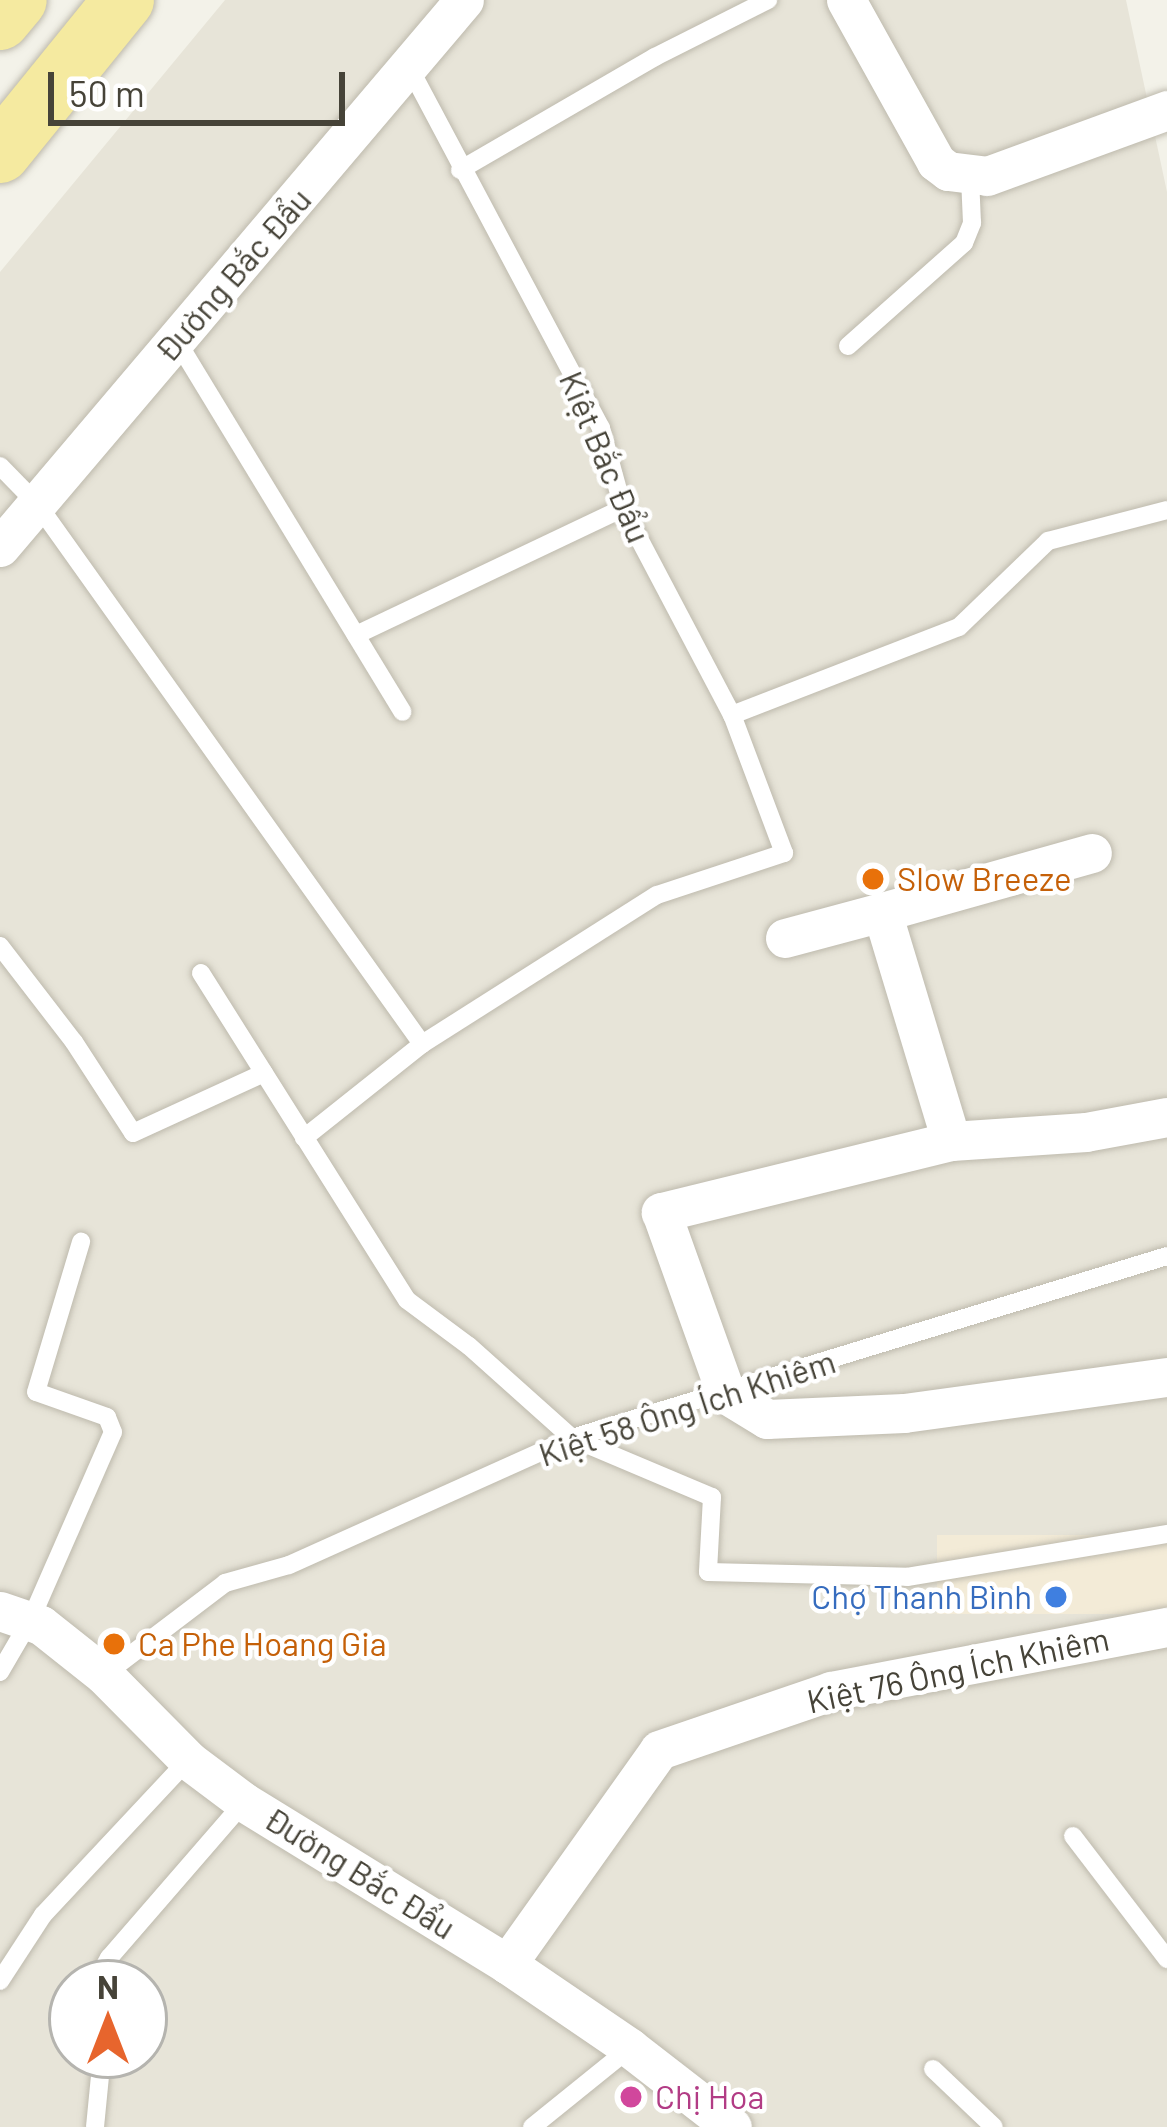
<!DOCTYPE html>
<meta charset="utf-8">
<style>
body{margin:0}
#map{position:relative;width:1167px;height:2127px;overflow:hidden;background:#f3f2e9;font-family:Barlow,sans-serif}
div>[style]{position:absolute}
.residential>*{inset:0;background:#e7e4d8}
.commercial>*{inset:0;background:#f3ebd7;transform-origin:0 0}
.roads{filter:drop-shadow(0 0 3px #bebaad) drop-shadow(0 0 3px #bebaad)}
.service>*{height:18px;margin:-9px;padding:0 9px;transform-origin:9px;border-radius:9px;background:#fff}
.minor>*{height:39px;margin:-19.5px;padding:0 19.5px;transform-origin:19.5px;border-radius:19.5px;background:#fff}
.primary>*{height:60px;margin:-30px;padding:0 30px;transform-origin:30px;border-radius:30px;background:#f5eaa0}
.dots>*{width:33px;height:33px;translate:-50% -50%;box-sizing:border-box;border:6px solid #fff;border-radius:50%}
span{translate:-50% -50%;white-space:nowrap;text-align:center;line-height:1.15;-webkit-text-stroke:9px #fff;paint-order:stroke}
.street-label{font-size:33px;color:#464338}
.food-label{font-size:33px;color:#c56008}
.left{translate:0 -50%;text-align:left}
.shop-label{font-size:33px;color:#366cbe}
.right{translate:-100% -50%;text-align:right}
.hotel-label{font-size:33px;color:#b23c85}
.north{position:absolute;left:48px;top:1959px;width:120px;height:120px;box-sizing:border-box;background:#fff;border:3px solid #b5b4af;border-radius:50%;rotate:0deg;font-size:33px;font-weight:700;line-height:48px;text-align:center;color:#464338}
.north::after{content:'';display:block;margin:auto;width:42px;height:54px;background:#e7652d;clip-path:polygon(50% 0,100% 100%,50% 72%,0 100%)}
.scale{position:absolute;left:48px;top:72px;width:297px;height:54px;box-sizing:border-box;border:6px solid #464338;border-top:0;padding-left:15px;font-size:36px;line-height:42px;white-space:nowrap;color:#464338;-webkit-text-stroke:9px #fff;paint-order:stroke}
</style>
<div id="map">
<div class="residential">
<i style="clip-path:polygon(evenodd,225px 0,1126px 0,1167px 192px,1167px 2127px,0 2127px,0 272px,225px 0,72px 1983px,144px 1983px,144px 2055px,72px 2055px,72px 1983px)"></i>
</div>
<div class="commercial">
<i style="left:1167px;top:1535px;width:79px;height:230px;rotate:90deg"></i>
</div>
<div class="roads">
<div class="service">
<i style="left:460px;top:170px;width:225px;rotate:-30.1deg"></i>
<i style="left:655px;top:57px;width:127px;rotate:-26.8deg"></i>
<i style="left:177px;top:341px;width:434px;rotate:58.7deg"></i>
<i style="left:848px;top:346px;width:155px;rotate:-41.6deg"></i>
<i style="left:964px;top:243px;width:22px;rotate:-68deg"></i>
<i style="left:972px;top:223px;width:46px;rotate:-92.5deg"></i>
<i style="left:0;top:466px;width:54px;rotate:45.7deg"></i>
<i style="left:38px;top:505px;width:662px;rotate:54.53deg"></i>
<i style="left:356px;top:635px;width:296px;rotate:-25.4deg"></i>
<i style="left:732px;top:715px;width:243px;rotate:-21.2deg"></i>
<i style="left:959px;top:627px;width:124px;rotate:-44deg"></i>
<i style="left:1048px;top:541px;width:123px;rotate:-14.6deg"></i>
<i style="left:0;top:946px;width:121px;rotate:52.4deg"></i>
<i style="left:74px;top:1042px;width:108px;rotate:57deg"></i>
<i style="left:133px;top:1133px;width:144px;rotate:-24.6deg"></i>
<i style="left:201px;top:973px;width:386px;rotate:57.8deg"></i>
<i style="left:407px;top:1300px;width:77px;rotate:36.6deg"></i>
<i style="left:469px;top:1346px;width:138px;rotate:41.8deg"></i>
<i style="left:572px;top:1438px;width:152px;rotate:22.9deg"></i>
<i style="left:712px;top:1497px;width:75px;rotate:93.1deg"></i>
<i style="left:708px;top:1572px;width:199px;rotate:1.4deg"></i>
<i style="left:907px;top:1577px;width:264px;rotate:-9.4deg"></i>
<i style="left:304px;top:1138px;width:151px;rotate:-38.5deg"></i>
<i style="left:422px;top:1044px;width:278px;rotate:-32.4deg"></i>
<i style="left:657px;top:895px;width:134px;rotate:-18.3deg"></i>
<i style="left:784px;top:853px;width:147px;rotate:-110.6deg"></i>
<i style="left:732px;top:715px;width:234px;rotate:-117.8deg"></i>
<i style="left:623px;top:508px;width:83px;rotate:-105.4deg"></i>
<i style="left:601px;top:428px;width:407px;rotate:-118deg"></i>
<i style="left:0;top:1672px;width:61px;rotate:-59.7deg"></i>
<i style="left:31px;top:1619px;width:204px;rotate:-66.3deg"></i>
<i style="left:113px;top:1432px;width:16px;rotate:-112deg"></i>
<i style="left:107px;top:1417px;width:75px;rotate:-160.6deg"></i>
<i style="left:36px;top:1392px;width:157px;rotate:-73.3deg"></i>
<i style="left:104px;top:1675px;width:152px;rotate:-37.2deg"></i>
<i style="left:225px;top:1583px;width:66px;rotate:-15.7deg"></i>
<i style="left:289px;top:1565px;width:310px;rotate:-24.2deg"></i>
<i style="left:572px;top:1438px;width:622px;rotate:-17.01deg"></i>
<i style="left:1073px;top:1836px;width:155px;rotate:52.6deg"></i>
<i style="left:0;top:1981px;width:79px;rotate:-56.9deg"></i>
<i style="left:43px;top:1915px;width:212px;rotate:-46.9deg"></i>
<i style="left:95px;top:1983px;width:29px;rotate:-61deg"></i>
<i style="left:109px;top:1958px;width:206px;rotate:-49.1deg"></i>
<i style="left:933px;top:2069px;width:84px;rotate:43.6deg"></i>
<i style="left:95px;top:2127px;width:72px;rotate:-84.4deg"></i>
<i style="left:532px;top:2127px;width:126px;rotate:-38.9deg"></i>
</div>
<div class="minor">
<i style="left:846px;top:0;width:185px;rotate:60.9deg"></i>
<i style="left:936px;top:162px;width:15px;rotate:37deg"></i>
<i style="left:948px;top:171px;width:39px;rotate:7deg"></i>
<i style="left:987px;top:176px;width:192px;rotate:-20.1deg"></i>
<i style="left:0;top:547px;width:717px;rotate:-49.69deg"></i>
<i style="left:882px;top:912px;width:218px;rotate:-15.7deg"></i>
<i style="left:785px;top:938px;width:100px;rotate:-15deg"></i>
<i style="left:882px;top:912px;width:239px;rotate:73.2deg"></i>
<i style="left:1167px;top:1117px;width:82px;rotate:169.5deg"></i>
<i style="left:1086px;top:1132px;width:135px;rotate:176.2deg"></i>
<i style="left:951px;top:1141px;width:299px;rotate:166.2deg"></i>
<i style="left:661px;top:1212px;width:193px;rotate:70.3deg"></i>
<i style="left:726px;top:1394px;width:48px;rotate:31.4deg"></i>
<i style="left:767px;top:1419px;width:137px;rotate:-2.5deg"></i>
<i style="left:904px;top:1413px;width:265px;rotate:-7.8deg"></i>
<i style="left:0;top:1611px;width:43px;rotate:18.9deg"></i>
<i style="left:41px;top:1625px;width:80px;rotate:38.4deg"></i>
<i style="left:104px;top:1675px;width:120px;rotate:45.3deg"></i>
<i style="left:188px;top:1760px;width:70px;rotate:36.9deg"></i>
<i style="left:244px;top:1802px;width:309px;rotate:31.6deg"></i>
<i style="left:507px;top:1964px;width:149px;rotate:34.3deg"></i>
<i style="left:630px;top:2048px;width:129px;rotate:37.8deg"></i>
<i style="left:507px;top:1964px;width:262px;rotate:-54.6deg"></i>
<i style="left:659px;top:1750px;width:182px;rotate:-18.9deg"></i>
<i style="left:831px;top:1691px;width:342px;rotate:-10.8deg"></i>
</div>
<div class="primary">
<i style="left:0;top:20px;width:26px;rotate:-50deg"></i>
<i style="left:0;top:153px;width:197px;rotate:-51deg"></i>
</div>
</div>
<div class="dots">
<i style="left:873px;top:879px;background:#e8710a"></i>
<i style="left:1056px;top:1597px;background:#3f7fe0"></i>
<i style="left:114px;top:1644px;background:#e8710a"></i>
<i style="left:631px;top:2097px;background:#d1479c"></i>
</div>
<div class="street-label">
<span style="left:233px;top:275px;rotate:-49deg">Đường Bắc Đẩu</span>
<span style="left:605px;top:457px;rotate:67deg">Kiệt Bắc Đẩu</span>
<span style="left:687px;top:1408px;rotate:-18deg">Kiệt 58 Ông Ích Khiêm</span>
<span style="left:958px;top:1670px;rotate:-12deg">Kiệt 76 Ông Ích Khiêm</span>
<span style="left:360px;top:1873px;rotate:32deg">Đường Bắc Đẩu</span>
</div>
<div class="food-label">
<span class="left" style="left:897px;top:879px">Slow Breeze</span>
<span class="left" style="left:138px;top:1644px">Ca Phe Hoang Gia</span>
</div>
<div class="shop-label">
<span class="right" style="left:1032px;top:1597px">Chợ Thanh Bình</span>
</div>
<div class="hotel-label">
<span class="left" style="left:655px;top:2097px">Chị Hoa</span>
</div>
<div class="north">N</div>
<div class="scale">50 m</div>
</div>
